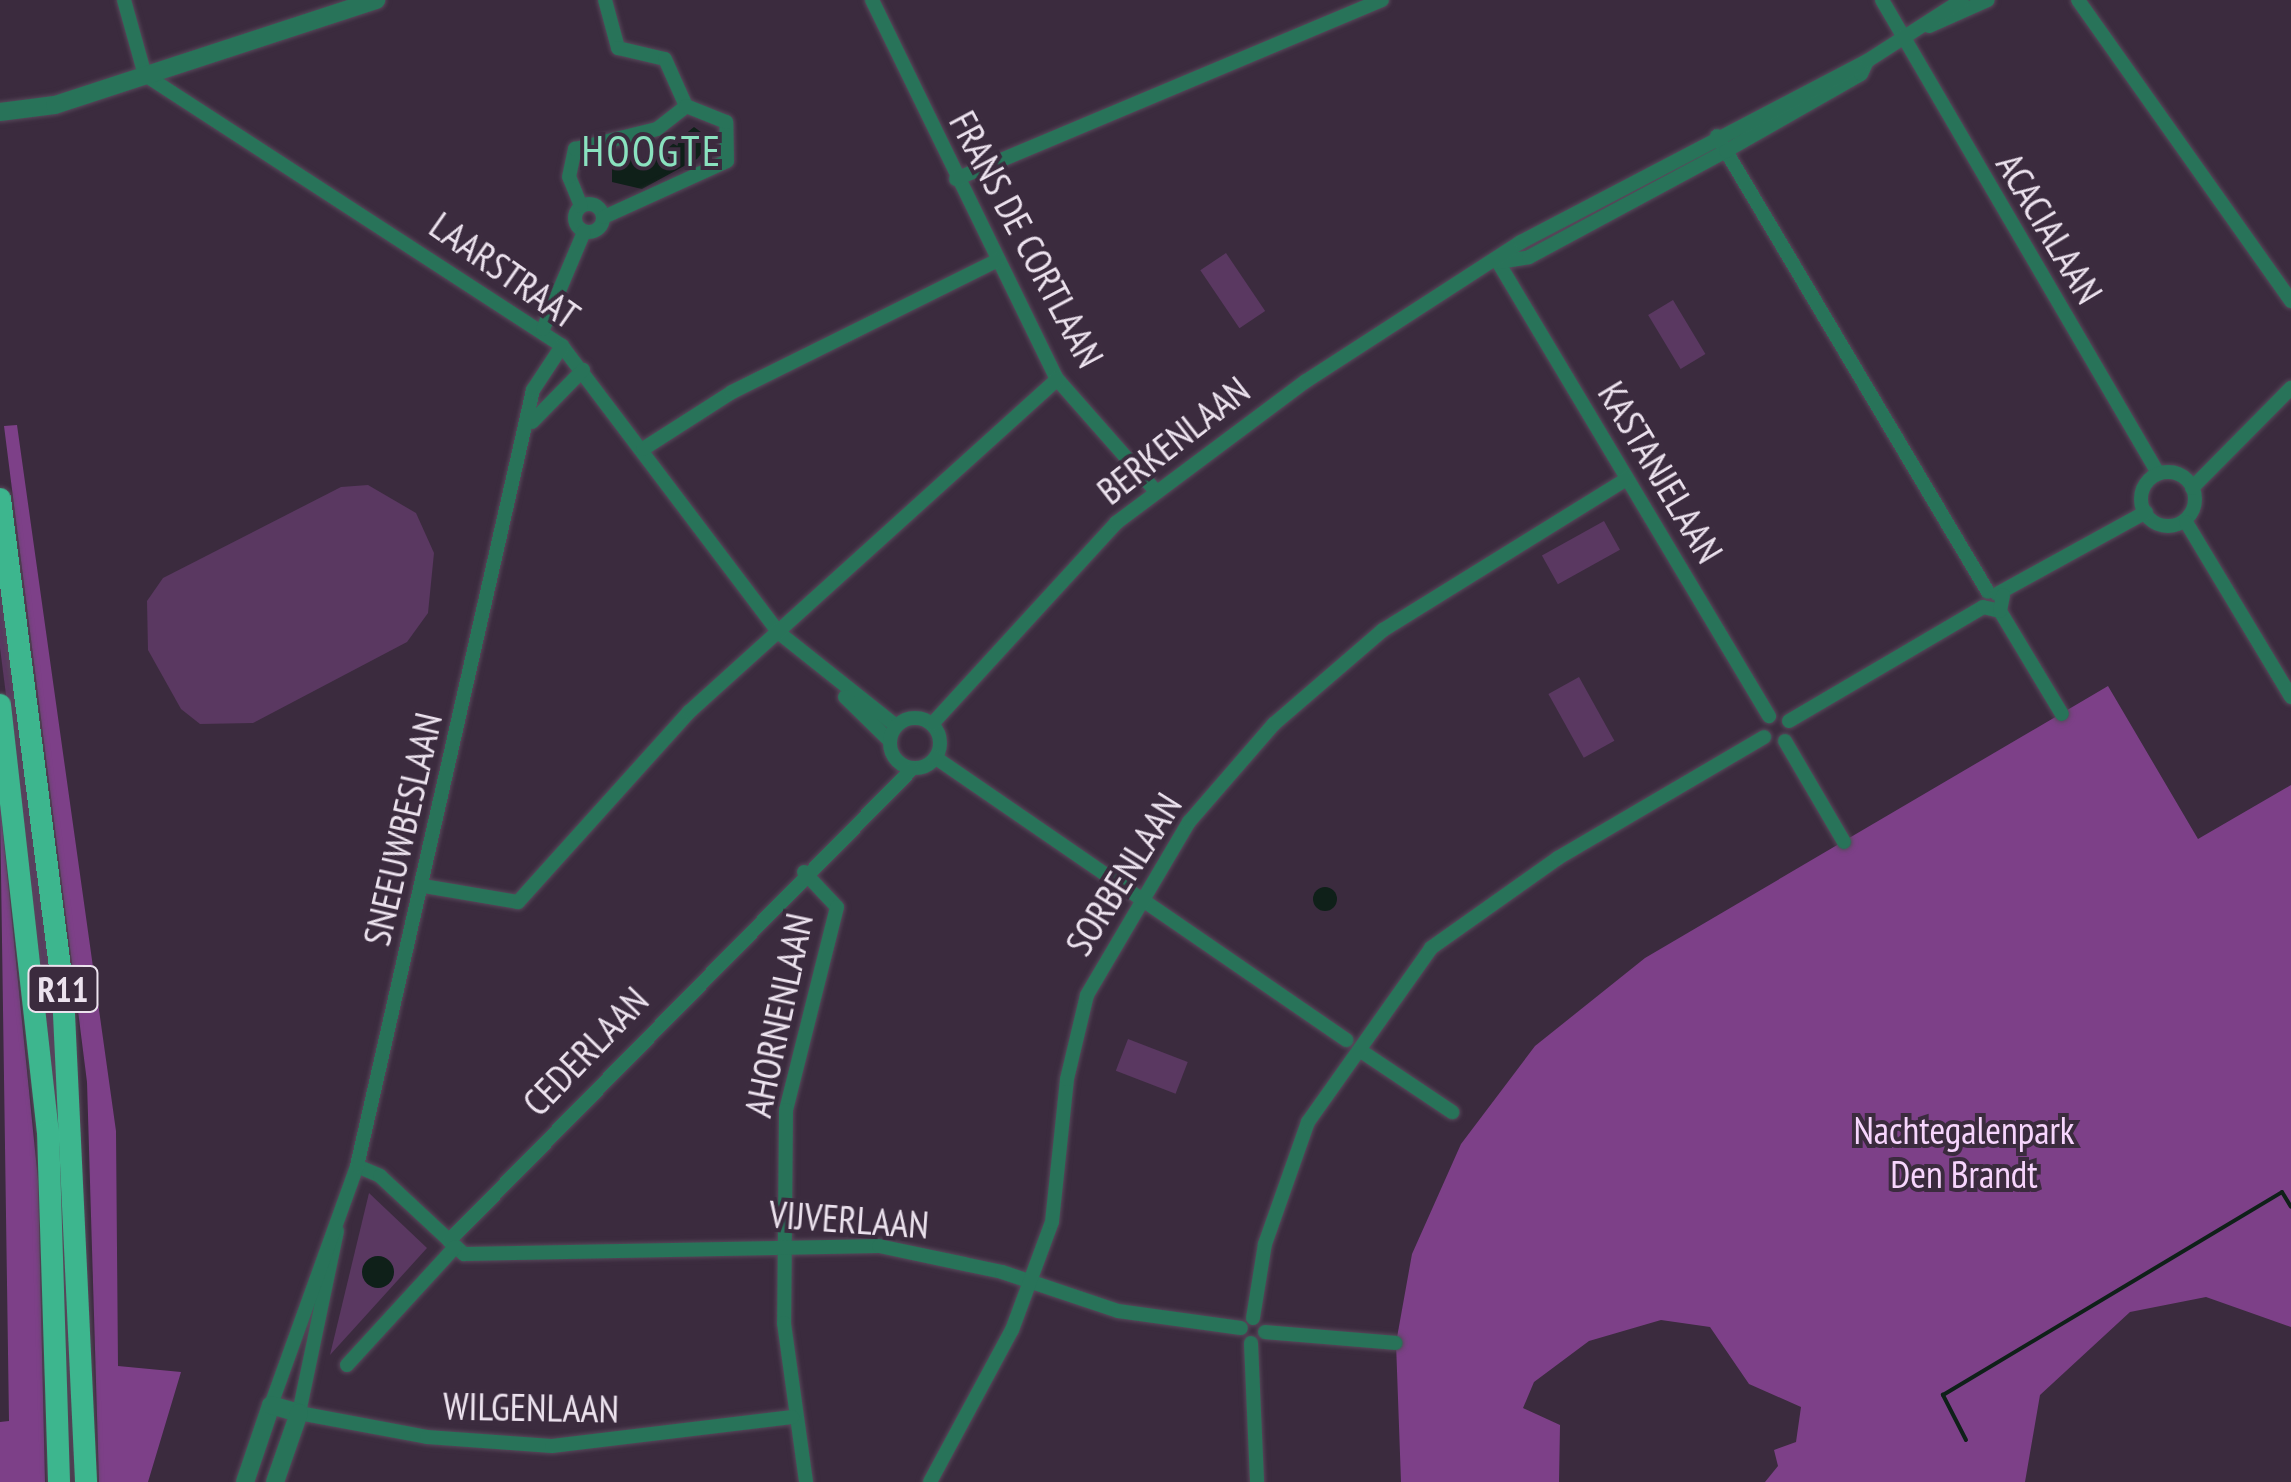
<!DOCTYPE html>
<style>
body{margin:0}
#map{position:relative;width:2291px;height:1482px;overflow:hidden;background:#3b2b3e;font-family:"PT Sans Narrow",sans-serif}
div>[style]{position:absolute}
.green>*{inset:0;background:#5a3861;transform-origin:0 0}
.forest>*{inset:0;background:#7d4088}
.water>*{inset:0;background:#0f2019}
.round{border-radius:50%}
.stream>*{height:4px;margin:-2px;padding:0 2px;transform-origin:2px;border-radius:2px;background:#0f2019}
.roads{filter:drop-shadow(0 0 2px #57485a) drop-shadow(0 0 2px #57485a)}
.minor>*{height:14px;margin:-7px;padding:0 7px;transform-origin:7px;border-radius:7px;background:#287359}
.minor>.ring{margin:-7px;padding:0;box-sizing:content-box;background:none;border:14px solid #287359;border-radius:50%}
.tertiary>*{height:18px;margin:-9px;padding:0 9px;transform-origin:9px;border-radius:9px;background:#287359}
.trunk>*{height:22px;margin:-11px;padding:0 11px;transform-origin:11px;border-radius:11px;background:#3db68e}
span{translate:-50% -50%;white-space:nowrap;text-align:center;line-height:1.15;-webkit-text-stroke:8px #3b2b3e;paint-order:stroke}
.shield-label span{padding:2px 8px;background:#3b2b3e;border:2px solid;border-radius:8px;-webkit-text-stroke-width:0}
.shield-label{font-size:35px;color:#ece2ee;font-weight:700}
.street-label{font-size:38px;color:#ece2ee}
.park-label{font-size:38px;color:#f7d5fd}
.quarter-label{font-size:42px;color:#8ae2bf;letter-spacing:2.5px}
</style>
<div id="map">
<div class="green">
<i style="left:1226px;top:253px;width:70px;height:31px;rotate:56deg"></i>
<i style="left:1673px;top:300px;width:63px;height:29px;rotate:59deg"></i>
<i style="clip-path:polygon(368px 485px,416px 513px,434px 553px,428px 613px,407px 642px,253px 723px,200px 724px,181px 709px,148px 650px,147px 601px,163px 578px,341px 487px)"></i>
<i style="left:1604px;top:521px;width:33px;height:71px;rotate:61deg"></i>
<i style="clip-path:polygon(0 563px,57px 993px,78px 1482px,44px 993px,0 648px)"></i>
<i style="left:1579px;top:677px;width:73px;height:35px;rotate:61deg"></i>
<i style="left:1128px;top:1039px;width:64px;height:34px;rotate:21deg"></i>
<i style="clip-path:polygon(369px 1193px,427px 1248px,330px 1355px)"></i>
</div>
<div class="forest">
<i style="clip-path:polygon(17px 425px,116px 1131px,118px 1366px,181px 1372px,148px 1482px,99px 1482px,87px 1082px,4px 426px)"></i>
<i style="clip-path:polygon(2108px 686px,2198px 839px,2291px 785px,2291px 1327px,2206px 1297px,2130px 1312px,2040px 1395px,2025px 1482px,1765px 1482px,1778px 1466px,1774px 1450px,1796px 1442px,1801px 1407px,1749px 1384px,1710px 1327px,1661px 1320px,1589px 1341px,1534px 1382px,1523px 1408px,1560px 1425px,1559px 1482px,1401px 1482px,1396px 1343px,1412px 1254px,1461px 1144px,1535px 1046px,1645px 958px)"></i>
<i style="clip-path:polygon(0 803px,38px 1180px,45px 1482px,0 1482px,0 1422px,9px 1421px)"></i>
</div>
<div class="water">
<i style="clip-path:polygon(694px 127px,712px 140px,697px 159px,642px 189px,612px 182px,612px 159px,653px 160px)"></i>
<i class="round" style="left:1313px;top:887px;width:24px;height:24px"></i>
<i class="round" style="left:362px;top:1256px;width:32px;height:32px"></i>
</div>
<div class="stream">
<i style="left:1966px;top:1440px;width:51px;rotate:-117.1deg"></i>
<i style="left:1943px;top:1395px;width:395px;rotate:-30.9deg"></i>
<i style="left:2282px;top:1192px;width:17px;rotate:59deg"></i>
</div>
<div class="roads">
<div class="minor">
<i style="left:124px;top:0;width:78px;rotate:74.4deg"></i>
<i style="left:145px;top:75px;width:497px;rotate:33deg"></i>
<i style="left:562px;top:346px;width:358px;rotate:52.9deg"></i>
<i style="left:778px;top:632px;width:151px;rotate:38.5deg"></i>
<i style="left:605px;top:0;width:50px;rotate:74.8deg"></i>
<i style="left:618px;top:48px;width:48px;rotate:13.2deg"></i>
<i style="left:665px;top:59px;width:51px;rotate:65.9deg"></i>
<i style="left:872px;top:0;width:422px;rotate:64deg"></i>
<i style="left:1057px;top:379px;width:148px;rotate:48.6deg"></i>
<i style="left:1882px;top:0;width:548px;rotate:59.74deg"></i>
<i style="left:2078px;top:0;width:369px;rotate:54.7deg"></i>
<i style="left:1929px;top:26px;width:64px;rotate:-23.8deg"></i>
<i style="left:1717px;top:136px;width:530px;rotate:59.28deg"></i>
<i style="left:956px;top:179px;width:462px;rotate:-22.8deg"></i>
<i class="ring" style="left:575px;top:204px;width:14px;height:14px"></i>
<i style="left:581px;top:206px;width:31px;rotate:-112deg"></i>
<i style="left:569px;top:177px;width:29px;rotate:-78deg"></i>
<i style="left:575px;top:149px;width:84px;rotate:-13.7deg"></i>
<i style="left:657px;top:129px;width:37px;rotate:-38deg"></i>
<i style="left:604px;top:217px;width:135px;rotate:-24.5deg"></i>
<i style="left:727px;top:161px;width:39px;rotate:-91deg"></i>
<i style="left:726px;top:122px;width:43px;rotate:-158.2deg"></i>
<i style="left:1498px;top:262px;width:529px;rotate:59.17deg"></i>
<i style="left:1499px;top:262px;width:30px;rotate:-9deg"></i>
<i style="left:1529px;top:257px;width:224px;rotate:-28.3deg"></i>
<i style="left:1726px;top:151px;width:155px;rotate:-29.7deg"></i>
<i style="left:1861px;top:74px;width:14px;rotate:-65deg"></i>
<i style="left:543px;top:329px;width:105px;rotate:-67.1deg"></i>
<i style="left:532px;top:422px;width:73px;rotate:-45.6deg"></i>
<i style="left:643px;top:449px;width:106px;rotate:-32.6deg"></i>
<i style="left:732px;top:392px;width:295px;rotate:-26.4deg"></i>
<i class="ring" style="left:2141px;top:472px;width:40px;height:40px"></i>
<i style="left:2192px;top:488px;width:141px;rotate:-45.3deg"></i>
<i style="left:2186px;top:522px;width:204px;rotate:59deg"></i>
<i style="left:1997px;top:594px;width:170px;rotate:-28.8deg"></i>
<i style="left:2000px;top:611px;width:120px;rotate:59deg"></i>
<i style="left:845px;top:697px;width:63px;rotate:44.4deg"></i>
<i class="ring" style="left:890px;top:718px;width:36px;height:36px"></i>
<i style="left:1789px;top:721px;width:225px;rotate:-30.4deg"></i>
<i style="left:1983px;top:607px;width:17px;rotate:13deg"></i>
<i style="left:2000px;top:611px;width:16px;rotate:-79deg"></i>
<i style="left:932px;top:724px;width:273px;rotate:-47.5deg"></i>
<i style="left:1116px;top:523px;width:237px;rotate:-36.8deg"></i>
<i style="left:1306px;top:381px;width:256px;rotate:-32.9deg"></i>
<i style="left:1521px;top:242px;width:390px;rotate:-27.6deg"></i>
<i style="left:1867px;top:61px;width:113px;rotate:-32.7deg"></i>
<i style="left:1785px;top:741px;width:117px;rotate:59.7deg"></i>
<i style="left:936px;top:758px;width:498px;rotate:34.5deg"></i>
<i style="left:804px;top:872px;width:48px;rotate:46.7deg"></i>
<i style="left:837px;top:907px;width:209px;rotate:104.1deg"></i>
<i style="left:786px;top:1110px;width:213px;rotate:90.5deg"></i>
<i style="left:784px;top:1323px;width:161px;rotate:82.1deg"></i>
<i style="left:424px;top:886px;width:95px;rotate:9.7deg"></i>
<i style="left:518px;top:902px;width:256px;rotate:-48deg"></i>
<i style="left:689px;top:712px;width:496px;rotate:-42.1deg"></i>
<i style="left:1361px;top:1051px;width:110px;rotate:33.8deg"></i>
<i style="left:357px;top:1166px;width:25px;rotate:23deg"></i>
<i style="left:380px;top:1176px;width:115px;rotate:42.9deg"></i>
<i style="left:464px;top:1254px;width:415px;rotate:-1.1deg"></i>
<i style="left:879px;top:1246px;width:126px;rotate:11.9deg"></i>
<i style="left:1002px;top:1272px;width:122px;rotate:18.6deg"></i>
<i style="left:1118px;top:1311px;width:124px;rotate:7.9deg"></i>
<i style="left:337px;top:1231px;width:186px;rotate:101.8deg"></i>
<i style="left:299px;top:1413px;width:130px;rotate:10.6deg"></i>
<i style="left:427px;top:1437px;width:125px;rotate:4.1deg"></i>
<i style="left:552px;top:1446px;width:242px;rotate:-6.9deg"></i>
<i style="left:449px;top:1241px;width:661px;rotate:-45.55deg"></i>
<i style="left:1253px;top:1318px;width:75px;rotate:-80.8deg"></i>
<i style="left:1265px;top:1244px;width:129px;rotate:-70.6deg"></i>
<i style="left:1308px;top:1122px;width:213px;rotate:-54.7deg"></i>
<i style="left:1431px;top:948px;width:156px;rotate:-35.3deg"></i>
<i style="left:1558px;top:858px;width:239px;rotate:-30.4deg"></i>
<i style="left:1265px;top:1332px;width:131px;rotate:4.8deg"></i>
<i style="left:1251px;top:1343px;width:139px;rotate:87.5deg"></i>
<i style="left:347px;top:1365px;width:160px;rotate:-47.5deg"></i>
<i style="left:271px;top:1405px;width:254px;rotate:-70.2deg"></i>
<i style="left:357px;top:1166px;width:796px;rotate:-77.22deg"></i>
<i style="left:533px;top:390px;width:53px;rotate:-56.6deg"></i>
<i style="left:930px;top:1482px;width:173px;rotate:-61.7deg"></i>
<i style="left:1012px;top:1330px;width:115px;rotate:-69.7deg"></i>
<i style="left:1052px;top:1222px;width:144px;rotate:-84deg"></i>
<i style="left:1067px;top:1079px;width:86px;rotate:-76.6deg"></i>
<i style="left:1087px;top:995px;width:201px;rotate:-59.5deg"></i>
<i style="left:1189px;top:822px;width:130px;rotate:-49.1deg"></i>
<i style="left:1274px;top:724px;width:144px;rotate:-40.8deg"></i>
<i style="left:1383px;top:630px;width:287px;rotate:-31.8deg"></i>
</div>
<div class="tertiary">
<i style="left:0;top:112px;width:55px;rotate:-7.3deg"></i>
<i style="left:55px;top:105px;width:338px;rotate:-18.1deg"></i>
<i style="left:245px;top:1482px;width:81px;rotate:-71.3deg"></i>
<i style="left:271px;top:1405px;width:29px;rotate:16deg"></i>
<i style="left:299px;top:1413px;width:73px;rotate:109.2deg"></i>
</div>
<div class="trunk">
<i style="left:0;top:499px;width:498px;rotate:82.7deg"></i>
<i style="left:63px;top:993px;width:490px;rotate:87.3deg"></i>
<i style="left:0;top:705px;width:429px;rotate:83.6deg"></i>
<i style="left:48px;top:1131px;width:351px;rotate:88.2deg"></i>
</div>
</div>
<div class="shield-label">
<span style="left:63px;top:989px">R11</span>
</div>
<div class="street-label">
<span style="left:2050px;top:228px;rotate:59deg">ACACIALAAN</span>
<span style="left:1027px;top:239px;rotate:62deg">FRANS DE CORTLAAN</span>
<span style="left:505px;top:270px;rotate:35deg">LAARSTRAAT</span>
<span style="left:1173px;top:440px;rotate:-38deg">BERKENLAAN</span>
<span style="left:1661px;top:472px;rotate:59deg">KASTANJELAAN</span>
<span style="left:402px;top:829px;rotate:-77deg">SNEEUWBESLAAN</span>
<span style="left:1123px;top:874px;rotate:-58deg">SORBENLAAN</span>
<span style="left:778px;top:1015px;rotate:-78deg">AHORNENLAAN</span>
<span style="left:585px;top:1051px;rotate:-46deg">CEDERLAAN</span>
<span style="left:849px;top:1219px;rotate:4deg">VIJVERLAAN</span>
<span style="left:531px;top:1407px;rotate:1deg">WILGENLAAN</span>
</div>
<div class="park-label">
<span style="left:1964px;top:1152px">Nachtegalenpark<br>Den Brandt</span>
</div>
<div class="quarter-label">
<span style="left:652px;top:151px">HOOGTE</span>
</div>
</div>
